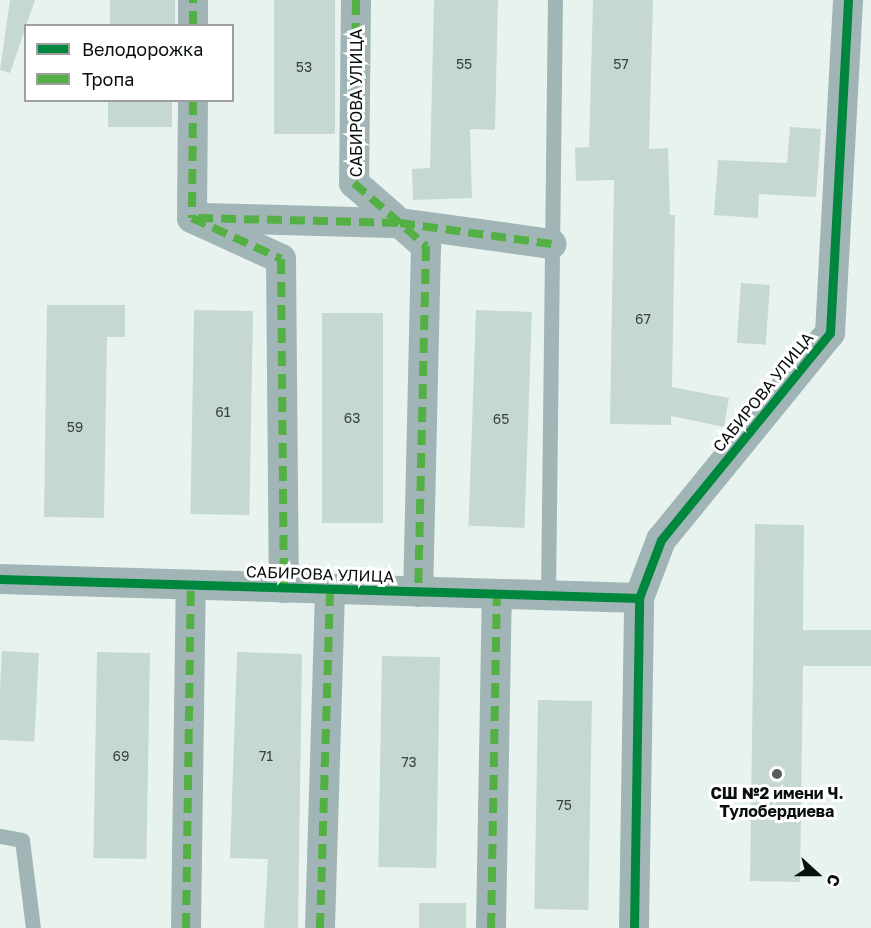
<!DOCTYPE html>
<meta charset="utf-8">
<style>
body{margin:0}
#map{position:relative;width:871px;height:928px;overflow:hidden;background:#e8f3f0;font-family:"Golos Text",sans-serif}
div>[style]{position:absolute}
.building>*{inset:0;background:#c6d9d1;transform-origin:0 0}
.lane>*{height:15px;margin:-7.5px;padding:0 7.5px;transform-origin:7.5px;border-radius:7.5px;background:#a1b5b7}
.street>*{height:30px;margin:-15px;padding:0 15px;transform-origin:15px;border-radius:15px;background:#a1b5b7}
.quiet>*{height:8px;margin-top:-4px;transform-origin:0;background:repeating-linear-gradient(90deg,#54b044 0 15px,transparent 0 23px)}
.cycleway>*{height:9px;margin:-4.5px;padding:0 4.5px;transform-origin:4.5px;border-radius:4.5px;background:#00873e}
.dots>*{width:16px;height:16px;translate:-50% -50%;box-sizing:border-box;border:3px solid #fff;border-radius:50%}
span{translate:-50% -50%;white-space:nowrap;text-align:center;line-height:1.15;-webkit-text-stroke:6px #fff;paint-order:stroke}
.number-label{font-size:14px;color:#38423f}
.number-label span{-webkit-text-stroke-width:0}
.street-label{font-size:16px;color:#090f0e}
.poi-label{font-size:16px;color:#090f0e;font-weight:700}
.legend{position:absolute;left:24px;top:24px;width:210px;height:78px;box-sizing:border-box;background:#fff;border:2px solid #9d9f9f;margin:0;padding:8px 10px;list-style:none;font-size:18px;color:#090f0e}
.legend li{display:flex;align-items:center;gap:12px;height:30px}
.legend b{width:30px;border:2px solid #9d9f9f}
.north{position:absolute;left:787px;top:844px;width:60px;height:60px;-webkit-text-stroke:4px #fff;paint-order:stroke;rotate:111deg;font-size:16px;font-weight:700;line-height:24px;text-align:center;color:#090f0e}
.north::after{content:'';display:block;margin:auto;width:21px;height:27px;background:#090f0e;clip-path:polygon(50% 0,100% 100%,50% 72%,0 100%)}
</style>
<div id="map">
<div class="building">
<i style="clip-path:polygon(10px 0,35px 0,10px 73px,0 70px)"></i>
<i style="left:110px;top:0;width:65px;height:26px"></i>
<i style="left:274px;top:0;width:61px;height:134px"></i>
<i style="clip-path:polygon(434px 0,498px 0,495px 130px,470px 129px,472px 198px,413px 200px,412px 169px,430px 168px)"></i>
<i style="clip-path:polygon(593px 0,653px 0,649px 149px,668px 148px,670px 215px,675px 215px,672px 387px,729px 398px,724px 427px,671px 416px,671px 425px,610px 424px,614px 180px,576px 181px,575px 148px,589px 147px)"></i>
<i style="left:108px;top:100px;width:64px;height:27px"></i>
<i style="clip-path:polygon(790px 127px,821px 129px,816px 197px,759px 194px,758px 218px,714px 215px,718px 160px,787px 163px)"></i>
<i style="left:741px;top:283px;width:29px;height:60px;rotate:4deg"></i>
<i style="clip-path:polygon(47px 305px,125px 305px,125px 337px,107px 337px,104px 518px,44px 517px)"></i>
<i style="left:194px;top:310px;width:59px;height:204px;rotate:1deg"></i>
<i style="left:476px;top:310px;width:56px;height:216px;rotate:2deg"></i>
<i style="left:322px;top:313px;width:61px;height:210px"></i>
<i style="clip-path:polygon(755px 524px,804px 525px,803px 630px,871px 630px,871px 666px,803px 666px,800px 882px,750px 881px)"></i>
<i style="left:2px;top:651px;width:37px;height:89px;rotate:3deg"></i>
<i style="left:97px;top:652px;width:53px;height:206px;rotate:1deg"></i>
<i style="clip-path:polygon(237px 652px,302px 654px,298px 928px,264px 928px,268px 859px,230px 858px)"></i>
<i style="left:382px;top:656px;width:58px;height:211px;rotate:1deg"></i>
<i style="left:538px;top:700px;width:54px;height:209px;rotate:1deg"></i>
<i style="left:419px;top:903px;width:47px;height:25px"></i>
</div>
<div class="lane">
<i style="left:548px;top:595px;width:595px;rotate:-89.33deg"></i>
<i style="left:0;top:836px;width:22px;rotate:10deg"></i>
<i style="left:22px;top:840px;width:89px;rotate:82.9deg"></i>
</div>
<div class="street">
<i style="left:356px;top:0;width:183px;rotate:90.6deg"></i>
<i style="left:354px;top:183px;width:96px;rotate:41.2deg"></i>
<i style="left:426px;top:246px;width:346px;rotate:91.3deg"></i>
<i style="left:193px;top:26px;width:26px;rotate:-90deg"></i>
<i style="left:193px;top:100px;width:118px;rotate:90.5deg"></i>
<i style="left:192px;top:218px;width:98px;rotate:24.7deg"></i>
<i style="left:281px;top:259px;width:329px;rotate:89.5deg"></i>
<i style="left:204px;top:218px;width:196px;rotate:1.5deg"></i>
<i style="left:400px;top:223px;width:153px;rotate:7.9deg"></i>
<i style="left:0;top:579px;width:639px;rotate:1.7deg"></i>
<i style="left:186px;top:928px;width:343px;rotate:-89.2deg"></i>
<i style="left:320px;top:928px;width:339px;rotate:-88.3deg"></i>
<i style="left:491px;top:928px;width:334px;rotate:-89deg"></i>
<i style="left:634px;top:928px;width:330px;rotate:-89.1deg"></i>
<i style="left:639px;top:598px;width:62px;rotate:-69.2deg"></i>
<i style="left:661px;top:540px;width:267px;rotate:-50.8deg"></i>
<i style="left:830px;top:333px;width:333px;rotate:-86.9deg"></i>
</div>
<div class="quiet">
<i style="left:356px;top:0;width:183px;rotate:90.6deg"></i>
<i style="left:354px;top:183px;width:96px;rotate:41.2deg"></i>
<i style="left:426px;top:246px;width:346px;rotate:91.3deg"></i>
<i style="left:193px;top:26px;width:26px;rotate:-90deg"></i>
<i style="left:193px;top:100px;width:118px;rotate:90.5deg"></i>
<i style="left:192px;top:218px;width:98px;rotate:24.7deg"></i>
<i style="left:281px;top:259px;width:329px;rotate:89.5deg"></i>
<i style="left:198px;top:218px;width:202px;rotate:1.4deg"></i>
<i style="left:400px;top:223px;width:153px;rotate:7.9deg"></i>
<i style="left:186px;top:928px;width:343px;rotate:-89.2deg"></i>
<i style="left:320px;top:928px;width:339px;rotate:-88.3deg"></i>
<i style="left:491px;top:928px;width:334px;rotate:-89deg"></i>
</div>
<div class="cycleway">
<i style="left:0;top:579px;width:639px;rotate:1.7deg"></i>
<i style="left:634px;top:928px;width:330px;rotate:-89.1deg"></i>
<i style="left:639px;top:598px;width:62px;rotate:-69.2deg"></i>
<i style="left:661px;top:540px;width:267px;rotate:-50.8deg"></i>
<i style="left:830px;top:333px;width:333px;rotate:-86.9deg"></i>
</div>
<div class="dots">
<i style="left:777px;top:774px;background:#575f5d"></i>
</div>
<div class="number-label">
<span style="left:464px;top:64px">55</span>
<span style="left:621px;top:64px">57</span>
<span style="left:304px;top:67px">53</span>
<span style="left:643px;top:319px">67</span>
<span style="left:223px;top:412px">61</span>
<span style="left:352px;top:418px">63</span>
<span style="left:501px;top:419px">65</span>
<span style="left:75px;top:427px">59</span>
<span style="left:121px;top:756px">69</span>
<span style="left:266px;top:756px">71</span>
<span style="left:409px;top:762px">73</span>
<span style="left:564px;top:805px">75</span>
</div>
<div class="street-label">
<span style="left:356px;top:103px;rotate:-90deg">САБИРОВА УЛИЦА</span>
<span style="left:763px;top:392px;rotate:-51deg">САБИРОВА УЛИЦА</span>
<span style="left:320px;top:574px;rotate:2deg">САБИРОВА УЛИЦА</span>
</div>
<div class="poi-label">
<span style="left:777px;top:802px">СШ №2 имени Ч.<br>Тулобердиева</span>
</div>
<ul class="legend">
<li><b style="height:8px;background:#00873e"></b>Велодорожка</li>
<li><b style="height:8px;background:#54b044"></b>Тропа</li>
</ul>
<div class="north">С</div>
</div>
